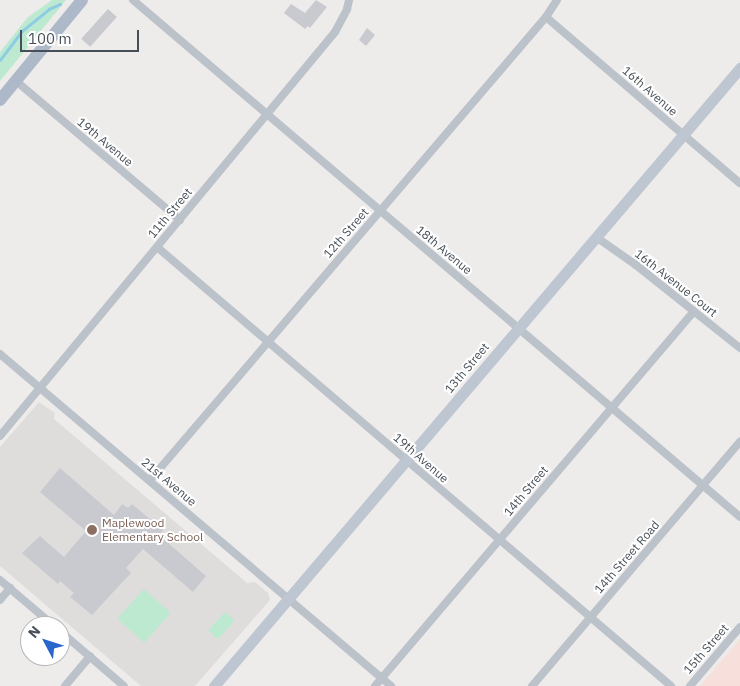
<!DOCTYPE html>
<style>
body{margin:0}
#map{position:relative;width:740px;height:686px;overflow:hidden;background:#eeebeb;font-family:"IBM Plex Sans",sans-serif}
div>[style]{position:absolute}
.education>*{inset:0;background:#dfdddc}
.medical>*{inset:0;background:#f7e0dc}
.green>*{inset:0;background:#bce9d0;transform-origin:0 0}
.stream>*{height:2.5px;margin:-1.25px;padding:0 1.25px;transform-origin:1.25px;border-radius:1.25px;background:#8dcce3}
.building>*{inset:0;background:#c9cad0;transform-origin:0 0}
.street>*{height:8px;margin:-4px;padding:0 4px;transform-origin:4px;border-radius:4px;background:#bbc2ca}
.secondary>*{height:11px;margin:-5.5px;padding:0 5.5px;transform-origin:5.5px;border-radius:5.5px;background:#bdc6d1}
.primary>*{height:12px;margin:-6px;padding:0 6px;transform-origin:6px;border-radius:6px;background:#adb9c9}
.dots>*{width:14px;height:14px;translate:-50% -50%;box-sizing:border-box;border:2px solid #fff;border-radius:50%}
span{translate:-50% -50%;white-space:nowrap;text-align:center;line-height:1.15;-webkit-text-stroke:4px #fff;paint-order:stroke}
.street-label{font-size:12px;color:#464e57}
.education-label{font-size:12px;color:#785e54}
.left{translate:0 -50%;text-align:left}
.north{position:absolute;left:20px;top:616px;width:50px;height:50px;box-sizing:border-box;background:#fff;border:1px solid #b5b8bc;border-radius:50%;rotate:310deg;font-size:14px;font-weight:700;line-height:20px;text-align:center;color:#464e57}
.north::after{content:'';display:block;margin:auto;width:18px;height:22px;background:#2866cc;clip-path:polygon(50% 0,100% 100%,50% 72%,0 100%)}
.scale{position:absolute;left:20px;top:30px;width:119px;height:22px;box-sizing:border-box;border:2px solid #464e57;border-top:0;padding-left:6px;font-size:15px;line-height:18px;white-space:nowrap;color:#464e57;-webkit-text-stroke:4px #fff;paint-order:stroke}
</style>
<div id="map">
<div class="education">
<i style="clip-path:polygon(39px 402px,55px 413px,54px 419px,247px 583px,255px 582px,268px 593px,270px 600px,195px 686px,141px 686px,0 566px,0 447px)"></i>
</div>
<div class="medical">
<i style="clip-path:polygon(740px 639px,740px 686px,700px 686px)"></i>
</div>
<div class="green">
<i style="clip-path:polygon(52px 0,66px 0,0 81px,0 52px,28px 17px)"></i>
<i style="left:144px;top:589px;width:36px;height:40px;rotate:42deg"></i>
<i style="left:225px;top:612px;width:13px;height:25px;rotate:42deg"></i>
</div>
<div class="stream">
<i style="left:0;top:60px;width:36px;rotate:-53deg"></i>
<i style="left:22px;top:31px;width:35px;rotate:-39deg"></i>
<i style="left:49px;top:9px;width:12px;rotate:-24deg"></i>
</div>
<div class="building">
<i style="clip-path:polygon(316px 0,327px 7px,310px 28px,308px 26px,305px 29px,284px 13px,291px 4px,305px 13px)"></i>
<i style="left:108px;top:9px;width:12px;height:40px;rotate:42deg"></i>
<i style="clip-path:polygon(367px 28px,375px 35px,366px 46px,359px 40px)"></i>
<i style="clip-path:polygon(60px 468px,114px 515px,122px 504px,128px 508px,132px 504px,163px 530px,159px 535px,206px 576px,193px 592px,143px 549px,126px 568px,131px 573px,92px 615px,70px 597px,74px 593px,60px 581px,58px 584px,22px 553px,40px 536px,64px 557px,86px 531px,40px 492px)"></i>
</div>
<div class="street">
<i style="left:133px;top:0;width:797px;rotate:40.42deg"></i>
<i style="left:546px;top:17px;width:255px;rotate:40.6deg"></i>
<i style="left:16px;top:81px;width:215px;rotate:40.3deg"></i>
<i style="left:596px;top:237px;width:49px;rotate:35deg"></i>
<i style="left:636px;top:265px;width:133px;rotate:38.6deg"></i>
<i style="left:157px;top:247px;width:676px;rotate:40.5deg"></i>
<i style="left:0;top:354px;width:513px;rotate:40.33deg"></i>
<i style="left:0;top:436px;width:525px;rotate:-50.33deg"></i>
<i style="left:335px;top:32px;width:26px;rotate:-62deg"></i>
<i style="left:347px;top:9px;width:9px;rotate:-77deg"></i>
<i style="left:150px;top:480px;width:609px;rotate:-49.46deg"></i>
<i style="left:546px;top:17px;width:20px;rotate:-57deg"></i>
<i style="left:0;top:580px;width:71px;rotate:40.4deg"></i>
<i style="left:0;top:600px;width:16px;rotate:-50deg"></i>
<i style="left:60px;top:631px;width:84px;rotate:40.7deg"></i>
<i style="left:65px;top:686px;width:39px;rotate:-50deg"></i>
<i style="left:375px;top:686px;width:492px;rotate:-49.6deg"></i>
<i style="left:532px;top:686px;width:321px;rotate:-49.6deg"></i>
<i style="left:690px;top:686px;width:77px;rotate:-49.7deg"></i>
</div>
<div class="secondary">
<i style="left:214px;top:686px;width:812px;rotate:-49.6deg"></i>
</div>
<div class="primary">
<i style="left:0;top:100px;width:129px;rotate:-50.6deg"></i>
</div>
<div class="dots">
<i style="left:92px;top:530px;background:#8d6e63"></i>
</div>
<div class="street-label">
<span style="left:650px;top:91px;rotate:41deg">16th Avenue</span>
<span style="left:105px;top:142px;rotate:40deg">19th Avenue</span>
<span style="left:170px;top:213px;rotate:-50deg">11th Street</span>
<span style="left:346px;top:233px;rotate:-49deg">12th Street</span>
<span style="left:444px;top:250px;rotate:40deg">18th Avenue</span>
<span style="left:676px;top:283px;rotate:38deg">16th Avenue Court</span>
<span style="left:467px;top:368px;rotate:-50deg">13th Street</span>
<span style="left:421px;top:458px;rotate:41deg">19th Avenue</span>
<span style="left:169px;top:482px;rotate:40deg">21st Avenue</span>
<span style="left:526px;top:491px;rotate:-50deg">14th Street</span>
<span style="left:627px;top:557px;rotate:-49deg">14th Street Road</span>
<span style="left:706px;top:649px;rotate:-49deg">15th Street</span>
</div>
<div class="education-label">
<span class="left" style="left:102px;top:530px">Maplewood<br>Elementary School</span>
</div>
<div class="north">N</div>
<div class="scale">100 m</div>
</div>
